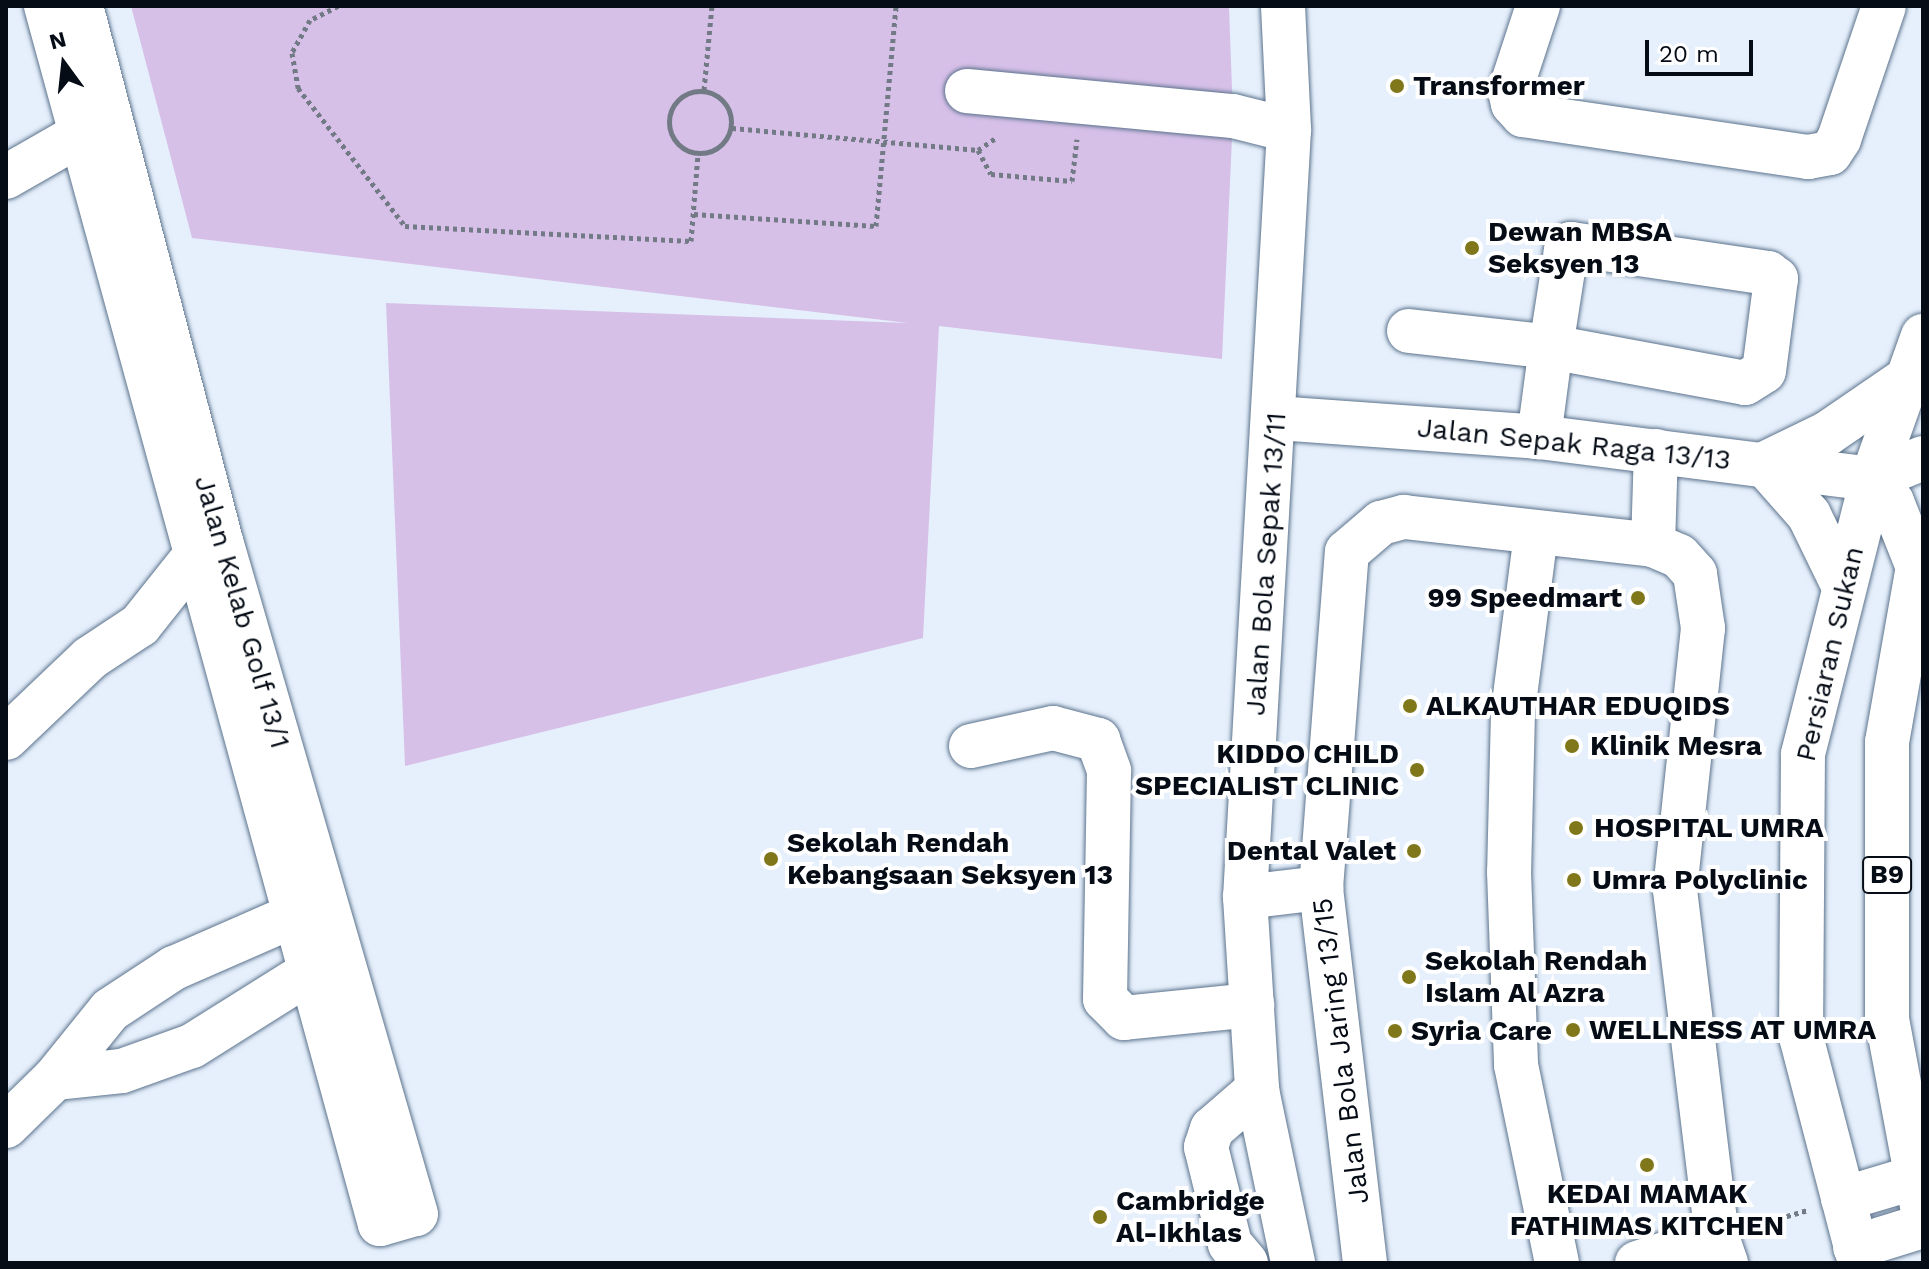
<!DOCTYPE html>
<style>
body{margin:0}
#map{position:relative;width:1929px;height:1269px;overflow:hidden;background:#e6f0fc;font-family:"Work Sans",sans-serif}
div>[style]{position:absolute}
.green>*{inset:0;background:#d7c0e8}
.path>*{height:5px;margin-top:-2.5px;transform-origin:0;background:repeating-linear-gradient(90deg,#717a85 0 4px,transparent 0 8px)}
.path>.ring{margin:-2.5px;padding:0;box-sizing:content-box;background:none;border:5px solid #717a85;border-radius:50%}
.roads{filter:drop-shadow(0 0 2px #5c738d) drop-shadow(0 0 2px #5c738d)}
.minor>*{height:44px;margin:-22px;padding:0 22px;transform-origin:22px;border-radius:22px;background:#fff}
.major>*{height:44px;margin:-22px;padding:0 22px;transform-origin:22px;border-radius:22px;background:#fff}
.dots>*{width:22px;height:22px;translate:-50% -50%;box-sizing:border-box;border:4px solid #fff;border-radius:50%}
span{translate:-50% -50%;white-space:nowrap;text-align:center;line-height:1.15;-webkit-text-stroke:8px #fff;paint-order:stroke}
.shield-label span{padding:2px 6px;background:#fff;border:2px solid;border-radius:6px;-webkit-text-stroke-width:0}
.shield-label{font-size:26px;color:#050c16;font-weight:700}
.poi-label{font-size:28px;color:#050c16;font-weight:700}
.left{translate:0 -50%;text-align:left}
.right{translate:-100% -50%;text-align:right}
.street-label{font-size:28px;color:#050c16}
.frame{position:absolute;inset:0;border:8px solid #050c16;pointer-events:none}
.north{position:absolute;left:24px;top:24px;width:80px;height:80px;-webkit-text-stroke:6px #fff;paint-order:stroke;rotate:345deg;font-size:22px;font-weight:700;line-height:32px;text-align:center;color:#050c16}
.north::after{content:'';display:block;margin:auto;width:28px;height:36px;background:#050c16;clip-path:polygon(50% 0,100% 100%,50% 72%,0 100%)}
.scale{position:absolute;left:1645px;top:40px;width:108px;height:36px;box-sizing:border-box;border:4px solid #050c16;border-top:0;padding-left:10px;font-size:24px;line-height:28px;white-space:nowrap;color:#050c16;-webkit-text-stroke:6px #fff;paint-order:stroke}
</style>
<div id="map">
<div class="green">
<i style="clip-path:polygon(131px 6px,1229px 6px,1233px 116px,1222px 359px,939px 326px,923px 638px,405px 766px,386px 303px,908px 323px,192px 238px)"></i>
</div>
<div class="path">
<i style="left:338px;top:6px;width:31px;rotate:153deg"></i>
<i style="left:310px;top:20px;width:38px;rotate:119deg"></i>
<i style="left:292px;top:53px;width:36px;rotate:80deg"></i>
<i style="left:298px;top:88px;width:175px;rotate:52.2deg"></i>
<i style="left:405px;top:226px;width:286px;rotate:3deg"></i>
<i style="left:691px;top:241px;width:87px;rotate:-85.4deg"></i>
<i style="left:704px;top:90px;width:84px;rotate:-84.6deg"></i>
<i class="ring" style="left:669px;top:91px;width:57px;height:57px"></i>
<i style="left:732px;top:128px;width:247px;rotate:5.1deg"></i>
<i style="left:978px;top:150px;width:23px;rotate:-34deg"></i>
<i style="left:978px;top:150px;width:27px;rotate:62deg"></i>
<i style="left:991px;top:174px;width:81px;rotate:4.9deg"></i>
<i style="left:1072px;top:181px;width:42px;rotate:-83.2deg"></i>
<i style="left:694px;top:214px;width:182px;rotate:3.8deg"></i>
<i style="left:876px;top:226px;width:221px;rotate:-84.8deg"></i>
<i style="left:1756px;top:1225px;width:54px;rotate:-16.1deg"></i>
</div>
<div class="roads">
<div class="minor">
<i style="left:46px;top:6px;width:1263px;rotate:74.67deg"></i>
<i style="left:380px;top:1224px;width:37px;rotate:-16deg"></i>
<i style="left:416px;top:1214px;width:701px;rotate:-106.16deg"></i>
<i style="left:221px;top:541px;width:553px;rotate:-104.66deg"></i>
<i style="left:1283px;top:6px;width:124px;rotate:87.2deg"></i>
<i style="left:1289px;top:130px;width:768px;rotate:93.28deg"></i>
<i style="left:1245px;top:897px;width:193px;rotate:86.4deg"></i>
<i style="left:1257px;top:1090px;width:177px;rotate:78.2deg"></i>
<i style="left:1538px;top:6px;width:89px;rotate:108.2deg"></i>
<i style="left:1510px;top:91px;width:13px;rotate:77deg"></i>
<i style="left:1513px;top:104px;width:15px;rotate:48deg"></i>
<i style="left:1523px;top:115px;width:288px;rotate:8.4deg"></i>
<i style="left:1808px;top:157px;width:22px;rotate:-10deg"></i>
<i style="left:1830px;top:153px;width:17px;rotate:-57deg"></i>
<i style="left:1839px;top:139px;width:140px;rotate:-71.3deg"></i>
<i style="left:967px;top:91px;width:267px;rotate:5.4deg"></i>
<i style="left:1233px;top:116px;width:58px;rotate:14deg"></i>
<i style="left:6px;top:177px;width:86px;rotate:-29.8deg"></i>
<i style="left:81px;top:134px;width:27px;rotate:-17deg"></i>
<i style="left:1409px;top:331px;width:143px;rotate:6.4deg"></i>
<i style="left:1551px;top:347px;width:197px;rotate:10.5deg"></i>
<i style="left:1745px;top:383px;width:22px;rotate:-32deg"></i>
<i style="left:1764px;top:371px;width:93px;rotate:-82.6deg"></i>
<i style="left:1776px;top:279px;width:10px;rotate:-143deg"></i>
<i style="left:1768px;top:273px;width:199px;rotate:-171.6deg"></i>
<i style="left:1571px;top:244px;width:9px;rotate:126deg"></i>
<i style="left:1566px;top:251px;width:97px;rotate:98.9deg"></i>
<i style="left:1551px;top:347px;width:91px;rotate:97.6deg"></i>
<i style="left:1276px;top:418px;width:264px;rotate:4.1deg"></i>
<i style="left:1539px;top:437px;width:336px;rotate:7.2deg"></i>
<i style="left:1536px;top:534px;width:179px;rotate:97.4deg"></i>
<i style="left:1513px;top:712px;width:160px;rotate:91.4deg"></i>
<i style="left:1509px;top:872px;width:193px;rotate:87.9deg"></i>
<i style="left:1516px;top:1065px;width:202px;rotate:78.3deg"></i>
<i style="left:1653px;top:545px;width:94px;rotate:-88.2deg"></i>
<i style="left:6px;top:738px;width:116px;rotate:-43.6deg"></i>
<i style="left:90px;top:658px;width:60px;rotate:-33.4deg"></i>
<i style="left:140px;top:625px;width:93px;rotate:-51.5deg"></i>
<i style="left:198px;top:552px;width:23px;rotate:-25deg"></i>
<i style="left:971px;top:746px;width:84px;rotate:-12.4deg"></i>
<i style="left:1053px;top:728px;width:47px;rotate:14.9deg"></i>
<i style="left:1098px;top:740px;width:33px;rotate:70deg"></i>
<i style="left:1109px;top:771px;width:228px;rotate:91deg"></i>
<i style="left:1105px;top:999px;width:27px;rotate:45deg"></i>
<i style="left:1124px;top:1018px;width:129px;rotate:-5.8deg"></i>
<i style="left:1245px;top:897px;width:77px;rotate:-6.8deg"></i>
<i style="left:55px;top:1078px;width:67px;rotate:-6deg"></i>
<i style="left:122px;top:1071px;width:74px;rotate:-19.7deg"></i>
<i style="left:192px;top:1046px;width:168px;rotate:-32.1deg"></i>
<i style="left:6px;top:1126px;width:69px;rotate:-44.4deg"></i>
<i style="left:55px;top:1078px;width:87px;rotate:-51deg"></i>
<i style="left:110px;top:1010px;width:77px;rotate:-33.3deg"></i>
<i style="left:174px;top:968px;width:163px;rotate:-23.6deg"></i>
<i style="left:1843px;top:1199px;width:84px;rotate:-16.7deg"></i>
<i style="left:1855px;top:1247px;width:71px;rotate:-17.2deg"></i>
<i style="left:1246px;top:1263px;width:25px;rotate:-130deg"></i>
<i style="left:1230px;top:1244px;width:100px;rotate:-103.9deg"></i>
<i style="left:1206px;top:1147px;width:19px;rotate:-72deg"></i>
<i style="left:1212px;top:1129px;width:60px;rotate:-40.9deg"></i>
<i style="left:1365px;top:1263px;width:378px;rotate:-96.7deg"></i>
<i style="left:1321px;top:888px;width:337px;rotate:-85.6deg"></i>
<i style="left:1347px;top:552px;width:45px;rotate:-40.5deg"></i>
<i style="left:1381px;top:523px;width:24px;rotate:-15deg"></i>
<i style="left:1404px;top:517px;width:251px;rotate:6.4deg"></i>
<i style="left:1653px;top:545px;width:28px;rotate:23deg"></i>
<i style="left:1679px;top:556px;width:24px;rotate:48deg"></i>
<i style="left:1695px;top:574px;width:55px;rotate:81.6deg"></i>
<i style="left:1703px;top:628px;width:263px;rotate:96.1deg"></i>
<i style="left:1675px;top:890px;width:350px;rotate:83.1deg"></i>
<i style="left:1717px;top:1237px;width:28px;rotate:71deg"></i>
<i style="left:1637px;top:1263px;width:84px;rotate:-18deg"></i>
</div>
<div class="major">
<i style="left:1923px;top:538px;width:207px;rotate:100deg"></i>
<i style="left:1887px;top:742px;width:277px;rotate:90deg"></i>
<i style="left:1887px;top:1019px;width:195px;rotate:79.4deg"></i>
<i style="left:1917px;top:565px;width:68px;rotate:-111.6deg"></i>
<i style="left:1892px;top:502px;width:30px;rotate:-131deg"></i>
<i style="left:1872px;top:479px;width:55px;rotate:-22.4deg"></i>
<i style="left:1843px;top:585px;width:78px;rotate:-115.9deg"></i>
<i style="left:1809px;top:515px;width:68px;rotate:-131.4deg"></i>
<i style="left:1764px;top:464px;width:71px;rotate:-25.8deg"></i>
<i style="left:1828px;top:433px;width:97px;rotate:-34.5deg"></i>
<i style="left:1860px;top:1263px;width:234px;rotate:-104.6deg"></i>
<i style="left:1801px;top:1037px;width:283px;rotate:-89.6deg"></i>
<i style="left:1803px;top:754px;width:284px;rotate:-75.9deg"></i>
<i style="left:1872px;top:479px;width:152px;rotate:-70.4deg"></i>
</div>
</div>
<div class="dots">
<i style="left:1397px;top:86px;background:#80771b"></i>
<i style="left:1472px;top:248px;background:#80771b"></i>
<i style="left:1638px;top:598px;background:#80771b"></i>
<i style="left:1410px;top:706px;background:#80771b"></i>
<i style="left:1572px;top:746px;background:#80771b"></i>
<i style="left:1417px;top:770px;background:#80771b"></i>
<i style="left:1576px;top:828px;background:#80771b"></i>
<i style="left:1414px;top:851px;background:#80771b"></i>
<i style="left:771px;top:859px;background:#80771b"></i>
<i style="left:1574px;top:880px;background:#80771b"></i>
<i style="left:1409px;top:977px;background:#80771b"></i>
<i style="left:1573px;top:1030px;background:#80771b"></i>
<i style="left:1395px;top:1031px;background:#80771b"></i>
<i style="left:1647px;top:1165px;background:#80771b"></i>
<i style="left:1100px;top:1217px;background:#80771b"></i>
</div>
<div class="shield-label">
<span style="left:1887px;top:875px">B9</span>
</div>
<div class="poi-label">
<span class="left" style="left:1413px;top:86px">Transformer</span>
<span class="left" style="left:1488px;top:248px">Dewan MBSA<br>Seksyen 13</span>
<span class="right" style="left:1622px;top:598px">99 Speedmart</span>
<span class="left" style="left:1426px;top:706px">ALKAUTHAR EDUQIDS</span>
<span class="left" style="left:1590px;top:746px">Klinik Mesra</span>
<span class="right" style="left:1399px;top:770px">KIDDO CHILD<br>SPECIALIST CLINIC</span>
<span class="left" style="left:1594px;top:828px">HOSPITAL UMRA</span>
<span class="left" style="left:787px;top:859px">Sekolah Rendah<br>Kebangsaan Seksyen 13</span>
<span class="right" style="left:1396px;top:851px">Dental Valet</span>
<span class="left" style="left:1592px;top:880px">Umra Polyclinic</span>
<span class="left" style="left:1425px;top:977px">Sekolah Rendah<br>Islam Al Azra</span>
<span class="left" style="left:1589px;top:1030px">WELLNESS AT UMRA</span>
<span class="left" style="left:1411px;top:1031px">Syria Care</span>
<span style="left:1647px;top:1210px">KEDAI MAMAK<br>FATHIMAS KITCHEN</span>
<span class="left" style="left:1116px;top:1217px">Cambridge<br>Al-Ikhlas</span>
</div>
<div class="street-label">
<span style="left:1574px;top:444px;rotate:6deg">Jalan Sepak Raga 13/13</span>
<span style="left:1266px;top:564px;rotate:-86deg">Jalan Bola Sepak 13/11</span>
<span style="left:242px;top:612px;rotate:74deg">Jalan Kelab Golf 13/1</span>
<span style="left:1830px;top:654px;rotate:-77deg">Persiaran Sukan</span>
<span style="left:1341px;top:1051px;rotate:-97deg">Jalan Bola Jaring 13/15</span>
</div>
<div class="frame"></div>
<div class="north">N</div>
<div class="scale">20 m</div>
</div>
